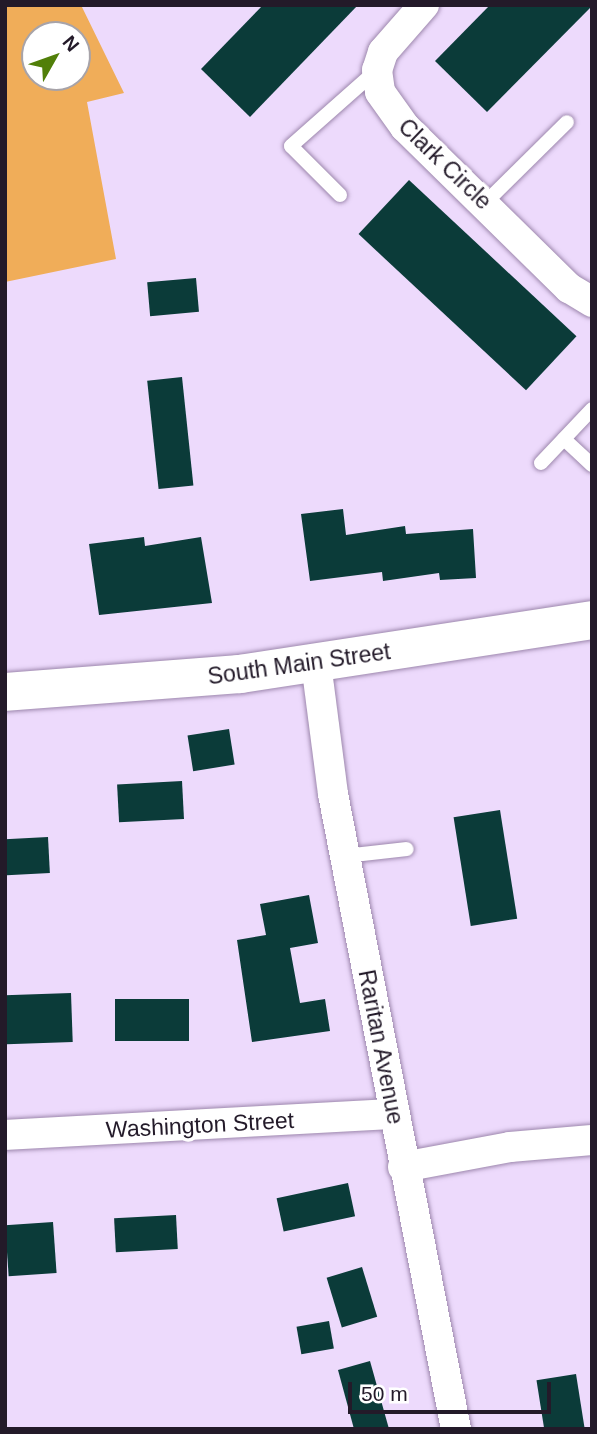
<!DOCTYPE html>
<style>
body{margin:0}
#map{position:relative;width:597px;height:1434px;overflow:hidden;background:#eddafc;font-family:Arial,sans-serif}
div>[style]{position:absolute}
.green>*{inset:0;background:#f0ad59}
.building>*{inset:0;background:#0b3b39;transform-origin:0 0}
.roads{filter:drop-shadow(0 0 2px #9d87ad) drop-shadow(0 0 2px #9d87ad)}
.lane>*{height:14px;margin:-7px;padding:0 7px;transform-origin:7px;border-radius:7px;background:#fff}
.street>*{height:30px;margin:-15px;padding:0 15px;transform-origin:15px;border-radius:15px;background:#fff}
.secondary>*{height:38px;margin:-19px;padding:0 19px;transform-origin:19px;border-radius:19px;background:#fff}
span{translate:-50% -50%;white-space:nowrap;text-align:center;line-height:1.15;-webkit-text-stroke:7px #fff;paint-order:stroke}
.street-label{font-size:23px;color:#231a29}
.frame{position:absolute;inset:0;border:7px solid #231a29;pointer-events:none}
.north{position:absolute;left:21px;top:21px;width:70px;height:70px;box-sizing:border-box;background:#fff;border:2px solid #a7a3a9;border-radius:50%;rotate:50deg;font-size:19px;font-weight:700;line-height:28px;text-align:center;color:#231a29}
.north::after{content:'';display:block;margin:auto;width:24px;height:32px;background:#517f09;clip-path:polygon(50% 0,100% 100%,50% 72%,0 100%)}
.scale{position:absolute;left:348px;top:1382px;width:203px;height:32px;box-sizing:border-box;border:4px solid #231a29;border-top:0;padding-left:9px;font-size:21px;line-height:24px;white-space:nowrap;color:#231a29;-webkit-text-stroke:5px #fff;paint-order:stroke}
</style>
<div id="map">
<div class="green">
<i style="clip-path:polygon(evenodd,5px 5px,81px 5px,124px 93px,87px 102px,116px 259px,5px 282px,5px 5px,35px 35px,77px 35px,77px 77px,35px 77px,35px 35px)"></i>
</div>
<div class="building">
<i style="clip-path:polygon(263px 5px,358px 5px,250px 117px,201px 69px)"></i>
<i style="clip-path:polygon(490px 5px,592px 6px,487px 112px,435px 61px)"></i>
<i style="left:409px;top:180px;width:229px;height:74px;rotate:43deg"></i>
<i style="left:196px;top:278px;width:34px;height:49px;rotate:85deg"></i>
<i style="left:182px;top:377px;width:109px;height:35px;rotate:84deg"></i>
<i style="clip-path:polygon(343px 509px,346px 535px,405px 526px,406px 534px,473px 529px,476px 578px,440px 580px,439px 573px,383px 581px,382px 572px,310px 581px,301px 514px)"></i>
<i style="clip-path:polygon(144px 537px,145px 546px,201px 537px,212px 603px,99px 615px,89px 544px)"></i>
<i style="left:229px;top:729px;width:36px;height:42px;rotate:81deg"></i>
<i style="left:182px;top:781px;width:38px;height:65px;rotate:87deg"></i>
<i style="left:500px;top:810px;width:110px;height:47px;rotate:81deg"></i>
<i style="left:48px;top:837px;width:36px;height:43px;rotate:87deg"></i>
<i style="clip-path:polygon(309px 895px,318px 943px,290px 948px,300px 1003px,325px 999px,330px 1031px,252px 1042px,237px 940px,266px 935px,260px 904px)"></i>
<i style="left:71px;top:993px;width:49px;height:66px;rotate:88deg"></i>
<i style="left:115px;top:999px;width:74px;height:42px"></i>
<i style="left:348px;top:1183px;width:34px;height:73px;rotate:78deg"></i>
<i style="left:176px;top:1215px;width:34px;height:62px;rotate:87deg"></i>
<i style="left:53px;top:1222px;width:51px;height:48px;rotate:86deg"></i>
<i style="left:362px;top:1267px;width:52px;height:37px;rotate:73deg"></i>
<i style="left:329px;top:1321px;width:28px;height:33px;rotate:80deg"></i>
<i style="clip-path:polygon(370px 1361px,389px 1429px,354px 1429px,338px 1370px)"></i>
<i style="left:576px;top:1374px;width:56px;height:40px;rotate:81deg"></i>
</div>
<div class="roads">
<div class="lane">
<i style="left:340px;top:195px;width:69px;rotate:-135deg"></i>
<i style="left:291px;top:146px;width:115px;rotate:-41.5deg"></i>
<i style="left:485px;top:203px;width:115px;rotate:-44.6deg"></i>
<i style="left:564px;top:439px;width:38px;rotate:43deg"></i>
<i style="left:541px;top:463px;width:74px;rotate:-46.6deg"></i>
<i style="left:345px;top:856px;width:62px;rotate:-6.4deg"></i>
</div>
<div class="street">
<i style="left:424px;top:5px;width:62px;rotate:131.1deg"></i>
<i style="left:383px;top:52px;width:19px;rotate:108deg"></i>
<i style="left:377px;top:70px;width:22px;rotate:82deg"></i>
<i style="left:380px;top:92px;width:43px;rotate:54.5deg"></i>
<i style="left:405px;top:127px;width:230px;rotate:44.5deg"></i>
<i style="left:569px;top:288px;width:27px;rotate:31deg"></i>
<i style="left:316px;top:663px;width:132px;rotate:82.6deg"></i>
<i style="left:333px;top:794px;width:647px;rotate:79.04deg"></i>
<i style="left:5px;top:1135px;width:390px;rotate:-3.1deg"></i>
<i style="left:403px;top:1167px;width:109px;rotate:-10.6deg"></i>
<i style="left:510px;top:1147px;width:82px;rotate:-4.9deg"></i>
</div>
<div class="secondary">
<i style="left:5px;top:692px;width:236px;rotate:-4.4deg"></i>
<i style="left:240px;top:674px;width:356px;rotate:-8.7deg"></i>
</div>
</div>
<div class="street-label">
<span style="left:445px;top:164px;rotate:44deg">Clark Circle</span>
<span style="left:299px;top:664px;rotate:-8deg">South Main Street</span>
<span style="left:381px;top:1047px;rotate:79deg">Raritan Avenue</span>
<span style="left:200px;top:1125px;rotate:-3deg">Washington Street</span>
</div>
<div class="frame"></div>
<div class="north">N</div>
<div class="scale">50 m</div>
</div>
